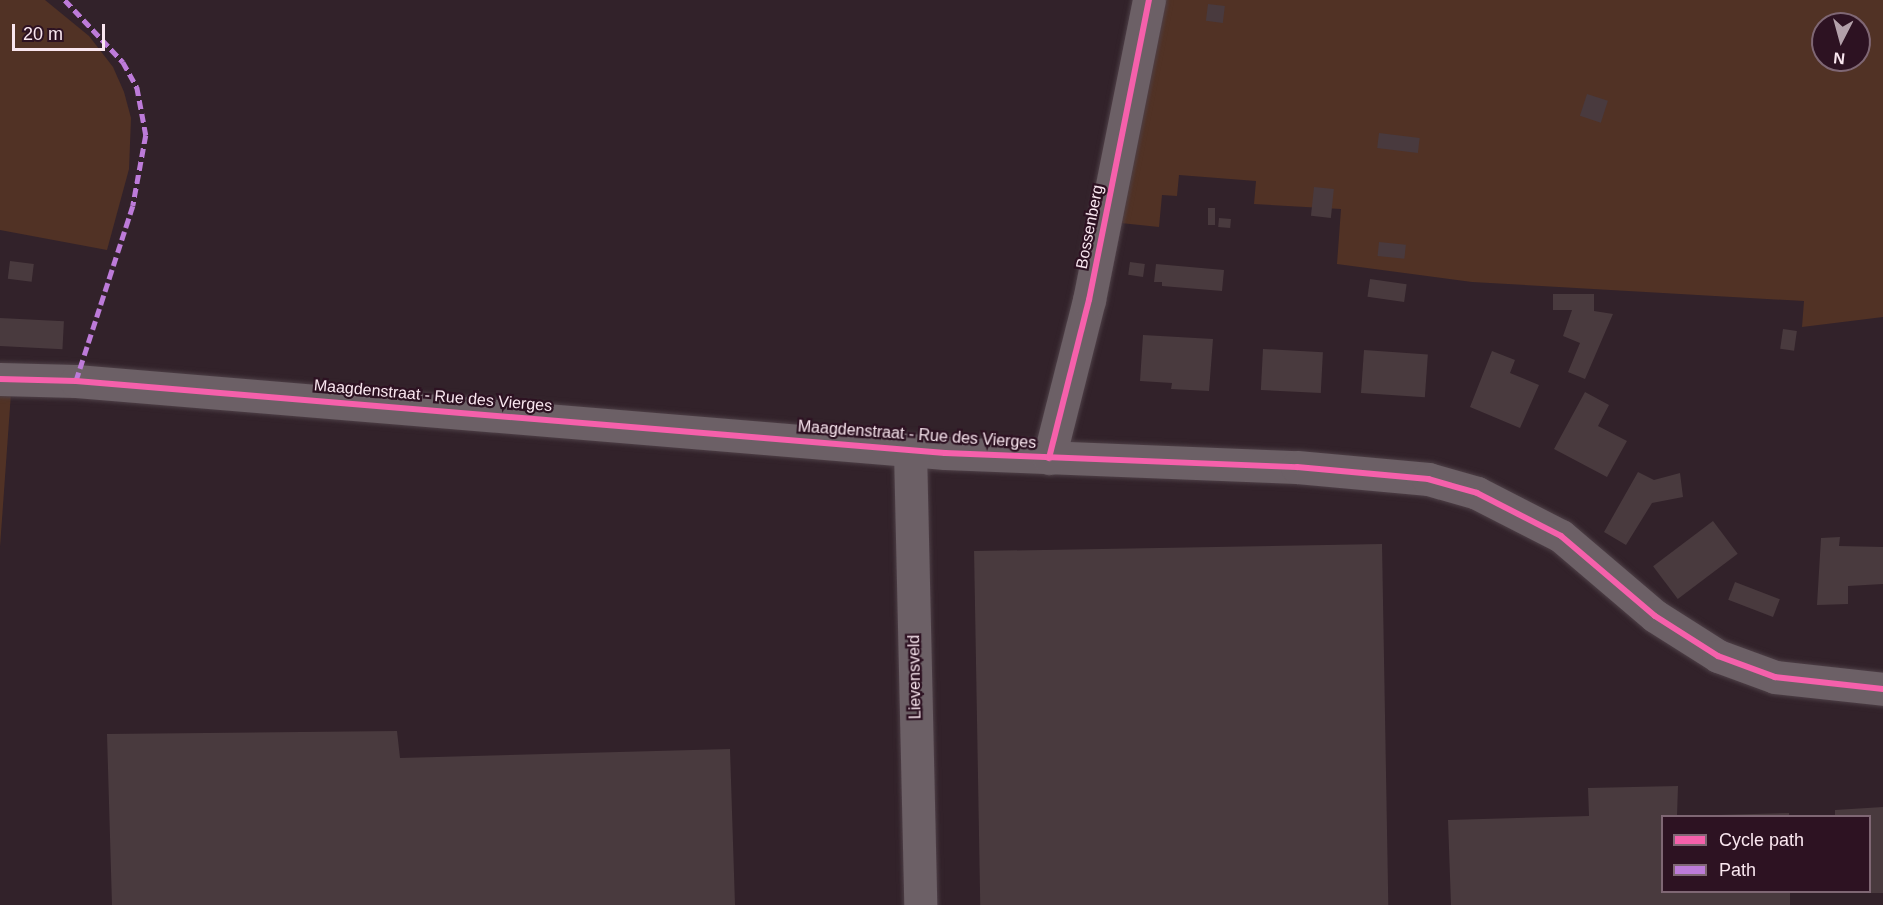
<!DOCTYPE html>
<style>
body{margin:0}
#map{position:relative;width:1883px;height:905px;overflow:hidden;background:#32222a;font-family:Arial,sans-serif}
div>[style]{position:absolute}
.green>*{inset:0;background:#513225}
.building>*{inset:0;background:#493a3e;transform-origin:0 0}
.roads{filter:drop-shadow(0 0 2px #4e4047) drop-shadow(0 0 2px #4e4047)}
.street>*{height:33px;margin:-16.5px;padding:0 16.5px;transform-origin:16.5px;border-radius:16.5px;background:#6c6066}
.quiet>*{height:4.5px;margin-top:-2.25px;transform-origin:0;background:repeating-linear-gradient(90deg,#bd7bd9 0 9px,transparent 0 13.5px)}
.cycleway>*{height:6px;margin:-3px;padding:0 3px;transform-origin:3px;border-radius:3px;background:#f560ab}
span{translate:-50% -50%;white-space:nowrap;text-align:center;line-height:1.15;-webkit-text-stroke:4.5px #2d1222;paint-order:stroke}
.street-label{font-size:16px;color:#f9e6ef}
.legend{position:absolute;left:1661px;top:815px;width:210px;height:78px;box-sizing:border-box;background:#2d1222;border:2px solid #7f6774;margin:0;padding:8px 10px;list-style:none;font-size:18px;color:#f9e6ef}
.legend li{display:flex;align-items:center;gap:12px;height:30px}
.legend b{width:30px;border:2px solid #7f6774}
.north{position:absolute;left:1811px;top:12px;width:60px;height:60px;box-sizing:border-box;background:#2d1222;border:2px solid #7f6774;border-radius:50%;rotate:186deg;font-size:16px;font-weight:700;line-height:24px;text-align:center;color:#f9e6ef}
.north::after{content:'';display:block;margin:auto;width:21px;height:27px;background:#b3a1aa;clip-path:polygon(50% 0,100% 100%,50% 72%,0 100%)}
.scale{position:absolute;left:12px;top:24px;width:93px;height:27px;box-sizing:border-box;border:3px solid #f9e6ef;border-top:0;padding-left:8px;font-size:18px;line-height:21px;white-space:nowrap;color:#f9e6ef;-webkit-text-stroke:4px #2d1222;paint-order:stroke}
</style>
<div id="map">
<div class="green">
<i style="clip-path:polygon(0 0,45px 0,89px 36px,113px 67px,124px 92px,131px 118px,129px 169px,107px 250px,0 230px)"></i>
<i style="clip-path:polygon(evenodd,1155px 0,1883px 0,1883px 317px,1802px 327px,1804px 301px,1472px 282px,1337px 264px,1341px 209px,1254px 204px,1256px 181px,1179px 175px,1177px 196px,1162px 195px,1159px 227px,1111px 222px,1155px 0,1823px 24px,1859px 24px,1859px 60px,1823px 60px,1823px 24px)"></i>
<i style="clip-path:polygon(0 393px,11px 393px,0 547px)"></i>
</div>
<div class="building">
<i style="left:1208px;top:4px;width:17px;height:17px;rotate:7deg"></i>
<i style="left:1587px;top:94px;width:22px;height:23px;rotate:18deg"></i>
<i style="left:1379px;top:133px;width:41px;height:15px;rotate:7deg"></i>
<i style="left:1314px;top:187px;width:20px;height:29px;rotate:6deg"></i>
<i style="left:1208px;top:208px;width:7px;height:17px"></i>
<i style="left:1219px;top:218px;width:12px;height:9px;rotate:5deg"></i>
<i style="left:1379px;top:242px;width:27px;height:14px;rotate:6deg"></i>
<i style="left:10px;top:261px;width:24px;height:18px;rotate:7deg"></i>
<i style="left:1130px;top:262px;width:15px;height:13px;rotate:8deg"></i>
<i style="clip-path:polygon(1156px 264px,1224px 270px,1222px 291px,1162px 286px,1162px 282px,1154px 282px)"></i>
<i style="left:1370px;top:279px;width:37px;height:18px;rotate:8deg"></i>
<i style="clip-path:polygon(1553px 294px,1594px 294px,1594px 311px,1613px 314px,1585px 379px,1568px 372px,1580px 343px,1563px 336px,1572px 310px,1553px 310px)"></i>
<i style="left:0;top:318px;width:64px;height:28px;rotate:3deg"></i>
<i style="left:1783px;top:329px;width:14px;height:20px;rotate:8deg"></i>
<i style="clip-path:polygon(1143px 335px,1213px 339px,1209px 391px,1171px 389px,1172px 383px,1140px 381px)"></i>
<i style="left:1263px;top:349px;width:60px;height:41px;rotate:3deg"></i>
<i style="left:1364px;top:350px;width:64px;height:43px;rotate:4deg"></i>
<i style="clip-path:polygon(1492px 351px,1515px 360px,1510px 373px,1539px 385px,1520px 428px,1470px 407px)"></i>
<i style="clip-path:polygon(1585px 392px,1609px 405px,1598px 426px,1627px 441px,1607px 477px,1554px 449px)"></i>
<i style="clip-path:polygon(1638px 472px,1654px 480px,1680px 473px,1683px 497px,1652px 503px,1626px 545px,1604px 532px)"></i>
<i style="left:1713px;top:521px;width:41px;height:75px;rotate:53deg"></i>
<i style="clip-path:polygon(1840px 537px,1839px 546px,1883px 547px,1883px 584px,1848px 586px,1848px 604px,1817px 605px,1821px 538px)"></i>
<i style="left:1382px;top:544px;width:361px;height:408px;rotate:89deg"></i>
<i style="left:1735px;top:582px;width:48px;height:19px;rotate:21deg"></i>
<i style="clip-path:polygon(397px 731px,400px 758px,730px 749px,735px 905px,112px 905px,107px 734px)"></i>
<i style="clip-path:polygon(1678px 786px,1677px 816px,1662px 816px,1662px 892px,1790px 892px,1790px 905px,1451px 905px,1448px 820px,1589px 816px,1588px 788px)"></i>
<i style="clip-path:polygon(1883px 807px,1883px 893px,1870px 893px,1870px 816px,1835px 816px,1835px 810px)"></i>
<i style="clip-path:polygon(1789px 813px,1789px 816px,1717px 816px,1717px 815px)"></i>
</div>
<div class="roads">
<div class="street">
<i style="left:0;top:379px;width:76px;rotate:1.5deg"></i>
<i style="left:76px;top:381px;width:872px;rotate:4.74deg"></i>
<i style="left:945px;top:453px;width:352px;rotate:2.3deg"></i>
<i style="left:1297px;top:467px;width:132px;rotate:5.2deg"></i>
<i style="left:1428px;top:479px;width:51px;rotate:15.9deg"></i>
<i style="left:1477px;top:493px;width:94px;rotate:27.1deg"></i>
<i style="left:1561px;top:536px;width:123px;rotate:40.4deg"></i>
<i style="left:1655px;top:616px;width:75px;rotate:32.4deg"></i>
<i style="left:1718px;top:656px;width:61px;rotate:20.2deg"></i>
<i style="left:1775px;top:677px;width:109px;rotate:6.3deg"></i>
<i style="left:910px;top:450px;width:455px;rotate:88.7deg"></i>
<i style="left:1049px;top:458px;width:163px;rotate:-75.8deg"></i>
<i style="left:1089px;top:300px;width:306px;rotate:-78.7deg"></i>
</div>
</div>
<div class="quiet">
<i style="left:65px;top:0;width:85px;rotate:46.9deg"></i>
<i style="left:123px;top:62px;width:29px;rotate:61deg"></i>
<i style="left:137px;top:87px;width:49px;rotate:79.4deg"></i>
<i style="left:146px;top:135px;width:72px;rotate:100.4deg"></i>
<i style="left:133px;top:206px;width:184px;rotate:108deg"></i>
</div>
<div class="cycleway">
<i style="left:0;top:379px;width:76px;rotate:1.5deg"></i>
<i style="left:76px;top:381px;width:872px;rotate:4.74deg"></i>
<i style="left:945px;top:453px;width:352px;rotate:2.3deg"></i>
<i style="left:1297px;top:467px;width:132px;rotate:5.2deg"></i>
<i style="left:1428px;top:479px;width:51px;rotate:15.9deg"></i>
<i style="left:1477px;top:493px;width:94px;rotate:27.1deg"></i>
<i style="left:1561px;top:536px;width:123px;rotate:40.4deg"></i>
<i style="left:1655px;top:616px;width:75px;rotate:32.4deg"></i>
<i style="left:1718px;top:656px;width:61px;rotate:20.2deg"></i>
<i style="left:1775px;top:677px;width:109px;rotate:6.3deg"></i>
<i style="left:1049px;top:458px;width:163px;rotate:-75.8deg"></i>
<i style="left:1089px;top:300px;width:306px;rotate:-78.7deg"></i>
</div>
<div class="street-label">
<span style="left:1090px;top:227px;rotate:-79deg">Bossenberg</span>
<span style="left:433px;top:396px;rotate:5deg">Maagdenstraat - Rue des Vierges</span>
<span style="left:917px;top:435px;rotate:4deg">Maagdenstraat - Rue des Vierges</span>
<span style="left:915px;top:677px;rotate:-91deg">Lievensveld</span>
</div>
<ul class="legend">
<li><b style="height:8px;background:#f560ab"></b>Cycle path</li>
<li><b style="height:8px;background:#bd7bd9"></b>Path</li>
</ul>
<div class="north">N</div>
<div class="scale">20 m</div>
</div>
